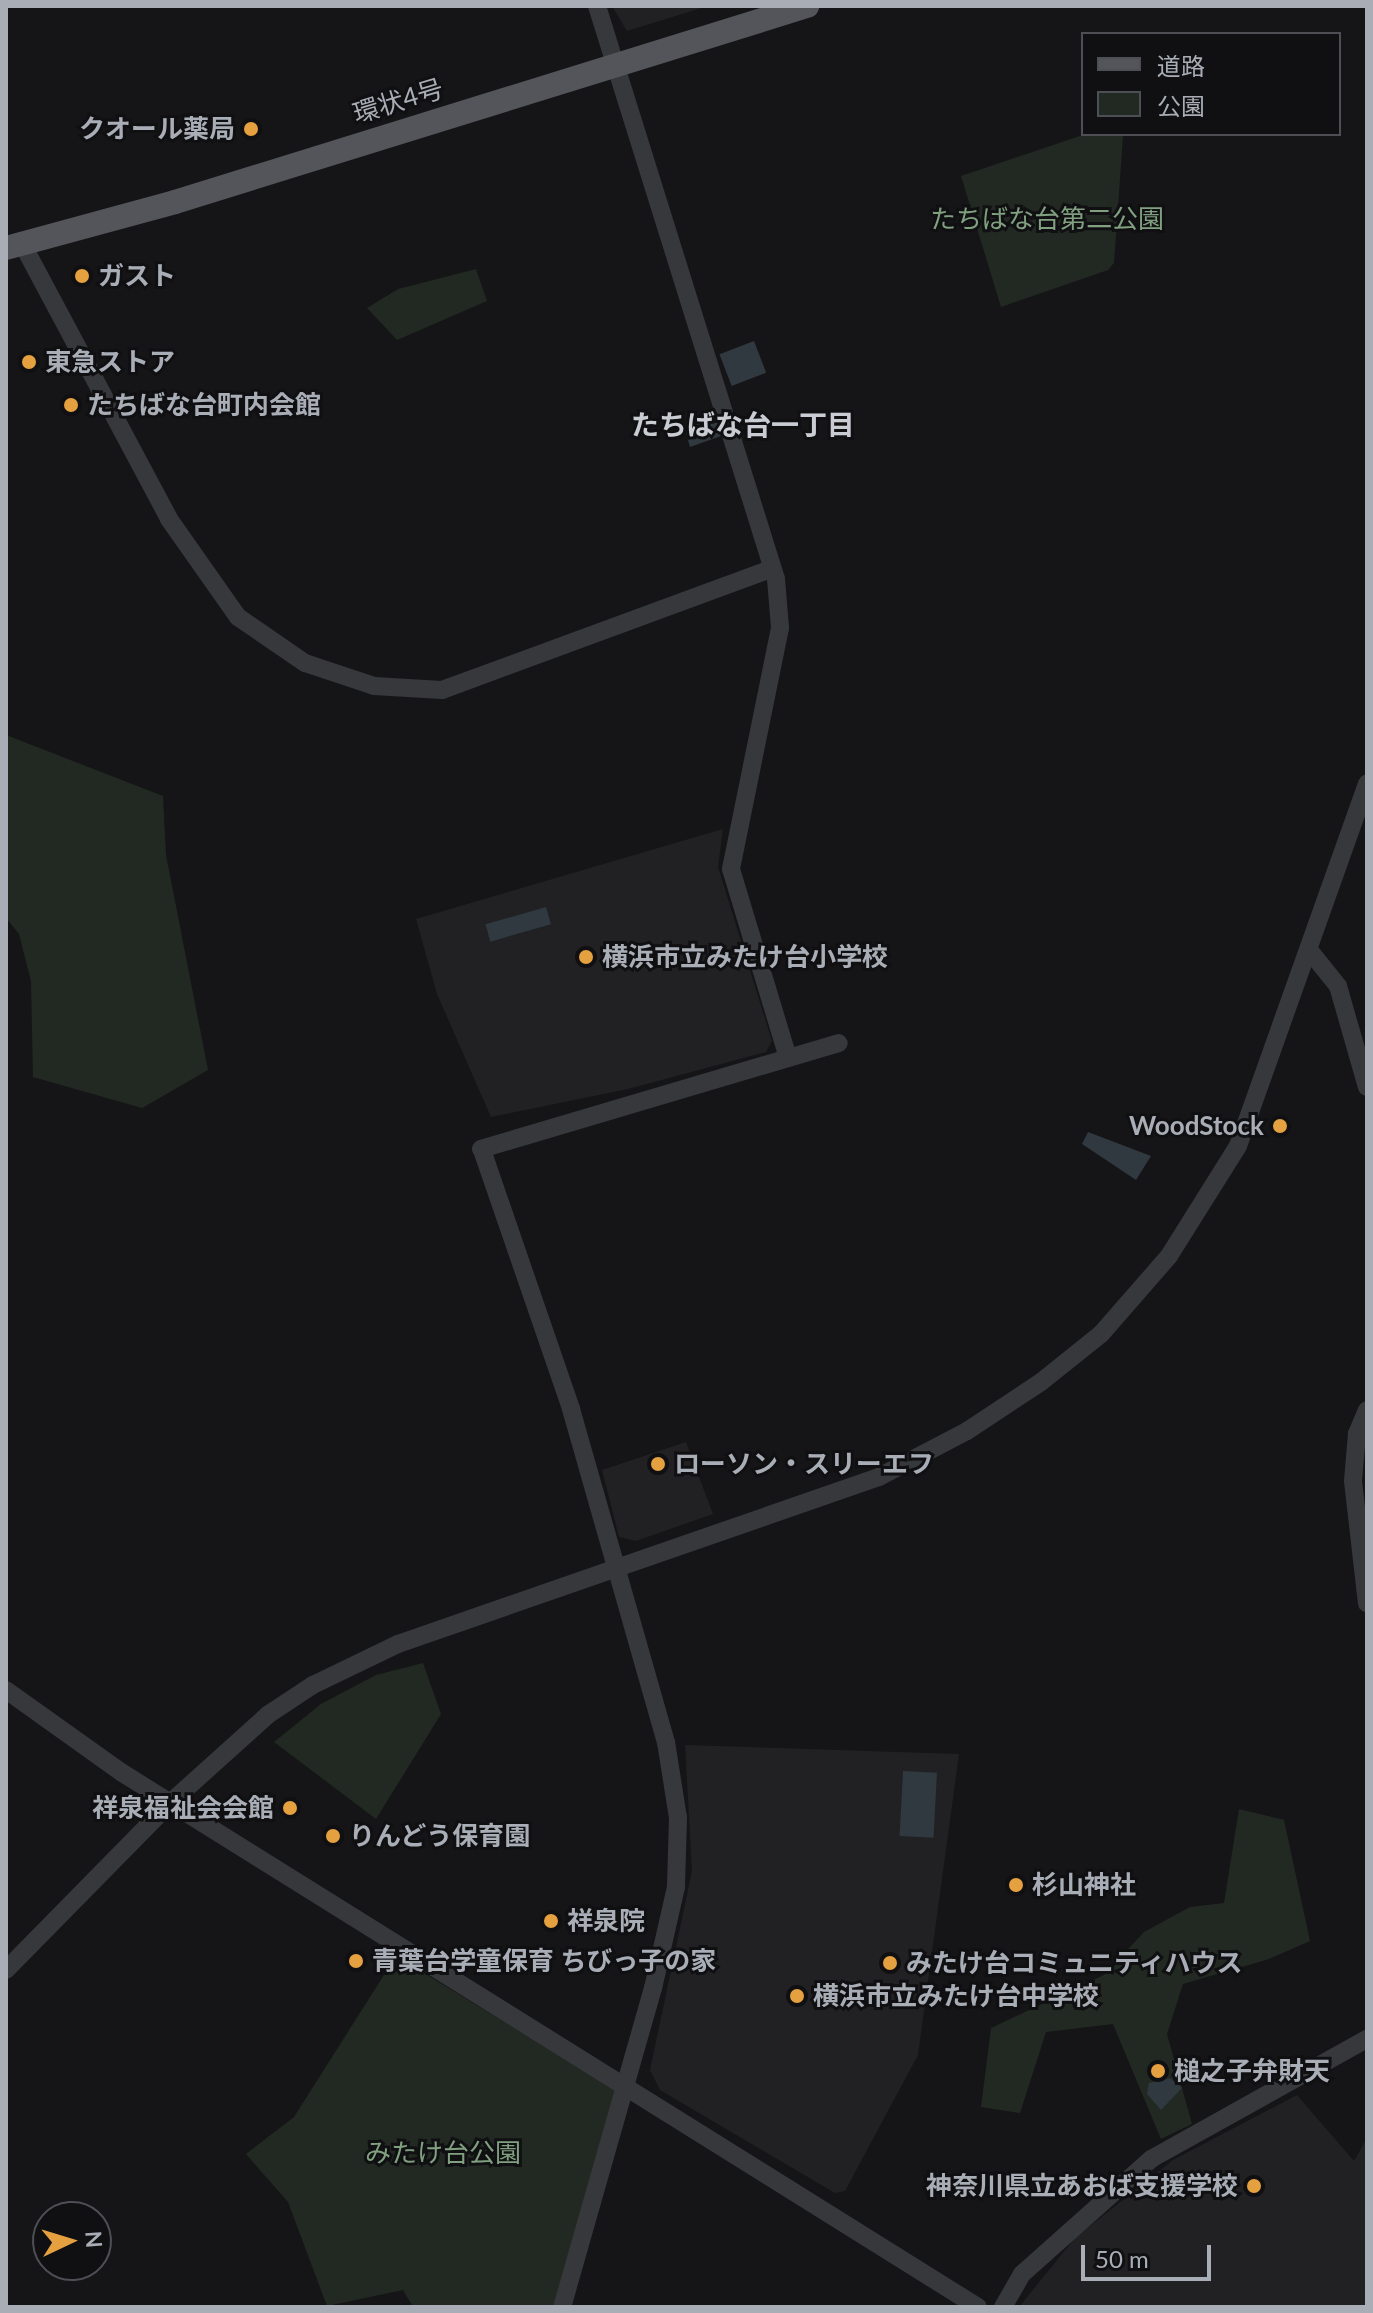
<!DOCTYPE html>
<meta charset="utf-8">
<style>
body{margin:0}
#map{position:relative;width:1373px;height:2313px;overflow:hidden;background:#151517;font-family:Lato,"Noto Sans JP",sans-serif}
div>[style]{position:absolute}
.built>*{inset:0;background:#212124}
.green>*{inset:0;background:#222922}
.water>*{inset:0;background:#2f393f;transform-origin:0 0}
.minor>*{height:18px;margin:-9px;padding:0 9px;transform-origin:9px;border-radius:9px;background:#36383c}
.major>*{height:24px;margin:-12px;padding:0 12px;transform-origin:12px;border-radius:12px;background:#53555a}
.dots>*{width:22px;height:22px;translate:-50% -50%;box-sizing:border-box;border:4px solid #101012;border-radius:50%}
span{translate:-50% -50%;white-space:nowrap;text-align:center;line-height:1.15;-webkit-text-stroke:6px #101012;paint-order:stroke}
.street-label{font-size:26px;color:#a8adb6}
.poi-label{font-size:26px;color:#a8adb6;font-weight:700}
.right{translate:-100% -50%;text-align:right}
.left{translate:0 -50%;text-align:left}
.park-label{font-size:26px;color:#81a080}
.neighbourhood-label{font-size:28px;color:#c9ccd2;font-weight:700}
.frame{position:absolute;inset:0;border:8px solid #a8adb6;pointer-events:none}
.legend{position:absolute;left:1081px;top:32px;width:260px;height:104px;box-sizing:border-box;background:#101012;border:2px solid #4d4f54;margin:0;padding:10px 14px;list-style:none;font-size:24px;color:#a8adb6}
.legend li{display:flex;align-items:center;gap:16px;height:40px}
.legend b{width:40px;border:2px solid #4d4f54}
.north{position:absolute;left:32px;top:2201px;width:80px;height:80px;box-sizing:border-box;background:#101012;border:2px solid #4d4f54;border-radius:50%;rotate:86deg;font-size:22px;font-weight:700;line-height:32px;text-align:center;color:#a8adb6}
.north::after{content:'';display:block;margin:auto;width:28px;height:36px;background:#e5a03f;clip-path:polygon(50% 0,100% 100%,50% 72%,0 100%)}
.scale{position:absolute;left:1081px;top:2245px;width:130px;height:36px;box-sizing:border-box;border:4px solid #a8adb6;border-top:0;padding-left:10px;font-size:24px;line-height:28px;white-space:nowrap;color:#a8adb6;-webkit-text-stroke:6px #101012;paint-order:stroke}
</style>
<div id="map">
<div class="built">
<i style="clip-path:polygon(612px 6px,708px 6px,627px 31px)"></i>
<i style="clip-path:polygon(723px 829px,718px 867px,772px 1041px,766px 1052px,628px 1089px,491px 1117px,437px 994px,416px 919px)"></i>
<i style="clip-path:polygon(686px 1442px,713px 1514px,636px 1541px,619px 1537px,602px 1470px)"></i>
<i style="clip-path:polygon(685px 1745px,959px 1754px,918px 2055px,845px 2191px,835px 2193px,660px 2090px,650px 2070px,692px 1871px)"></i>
<i style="clip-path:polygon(1297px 2095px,1354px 2161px,1367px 2138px,1367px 2307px,1019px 2307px,1075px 2238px,1173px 2160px)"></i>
</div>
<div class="green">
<i style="clip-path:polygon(1086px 134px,1123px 136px,1114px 263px,1108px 270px,1001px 307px,961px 176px)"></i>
<i style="clip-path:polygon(476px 269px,487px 301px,397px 340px,367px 308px,398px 289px)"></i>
<i style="clip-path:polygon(6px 735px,163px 796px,166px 855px,208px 1070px,142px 1108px,33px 1077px,31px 981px,19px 934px,6px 918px)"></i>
<i style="clip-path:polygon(423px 1663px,441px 1714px,376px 1819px,274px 1742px,321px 1704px,376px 1675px)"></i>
<i style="clip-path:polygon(1239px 1809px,1284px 1820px,1310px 1941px,1269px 1959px,1183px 1984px,1167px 2034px,1192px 2124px,1161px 2139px,1113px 2024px,1046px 2032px,1020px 2113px,981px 2107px,991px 2028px,1104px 1975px,1144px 1932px,1190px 1907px,1224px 1903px)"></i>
<i style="clip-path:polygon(396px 1956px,616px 2090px,553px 2307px,413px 2307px,403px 2290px,327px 2306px,288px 2202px,246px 2154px,294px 2117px)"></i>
</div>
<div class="water">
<i style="left:754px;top:341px;width:34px;height:37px;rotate:69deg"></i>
<i style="clip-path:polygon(711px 417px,717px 420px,721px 436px,690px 447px,684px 426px)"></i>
<i style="left:546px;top:907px;width:18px;height:63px;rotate:74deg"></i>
<i style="clip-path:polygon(1088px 1132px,1151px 1156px,1136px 1180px,1082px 1144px)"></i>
<i style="left:903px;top:1771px;width:34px;height:65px;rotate:3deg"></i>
<i style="clip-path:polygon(1170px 2078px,1182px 2088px,1161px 2110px,1147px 2094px,1149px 2083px)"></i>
</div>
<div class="minor">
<i style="left:597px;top:6px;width:600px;rotate:72.65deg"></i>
<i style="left:776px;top:579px;width:49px;rotate:85.3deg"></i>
<i style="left:780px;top:628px;width:246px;rotate:101.5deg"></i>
<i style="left:731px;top:869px;width:197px;rotate:73.2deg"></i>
<i style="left:24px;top:247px;width:308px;rotate:61.9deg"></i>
<i style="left:169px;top:519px;width:120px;rotate:54.9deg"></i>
<i style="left:238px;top:617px;width:81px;rotate:34.5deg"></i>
<i style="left:305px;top:663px;width:73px;rotate:18.4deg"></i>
<i style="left:374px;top:686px;width:68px;rotate:3.4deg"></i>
<i style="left:442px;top:690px;width:351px;rotate:-20.2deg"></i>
<i style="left:1309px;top:950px;width:46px;rotate:51.1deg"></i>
<i style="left:1338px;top:986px;width:105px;rotate:74deg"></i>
<i style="left:481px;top:1149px;width:373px;rotate:-16.5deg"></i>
<i style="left:482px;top:1150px;width:274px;rotate:71deg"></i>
<i style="left:571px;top:1409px;width:346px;rotate:74.1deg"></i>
<i style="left:666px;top:1742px;width:77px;rotate:81deg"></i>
<i style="left:678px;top:1818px;width:69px;rotate:91.7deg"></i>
<i style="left:676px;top:1887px;width:104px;rotate:102.8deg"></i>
<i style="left:653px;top:1988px;width:332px;rotate:105.9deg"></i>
<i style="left:1367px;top:1410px;width:26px;rotate:113deg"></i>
<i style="left:1357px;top:1434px;width:47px;rotate:94.9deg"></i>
<i style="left:1353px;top:1481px;width:123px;rotate:83.5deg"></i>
<i style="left:6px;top:1690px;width:141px;rotate:35.5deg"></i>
<i style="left:121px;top:1772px;width:1010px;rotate:31.98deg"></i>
<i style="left:6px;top:1970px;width:234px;rotate:-45.5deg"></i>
<i style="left:170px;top:1803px;width:133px;rotate:-42deg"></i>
<i style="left:269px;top:1714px;width:53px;rotate:-33.4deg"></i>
<i style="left:313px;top:1685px;width:94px;rotate:-25.8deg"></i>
<i style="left:398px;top:1644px;width:509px;rotate:-19.15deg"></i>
<i style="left:879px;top:1477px;width:99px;rotate:-27.6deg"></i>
<i style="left:967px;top:1431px;width:89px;rotate:-33.5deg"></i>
<i style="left:1041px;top:1382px;width:77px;rotate:-38.7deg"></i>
<i style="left:1101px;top:1334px;width:103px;rotate:-48.9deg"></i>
<i style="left:1169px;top:1256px;width:130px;rotate:-57.9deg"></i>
<i style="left:1238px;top:1146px;width:385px;rotate:-70.4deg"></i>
<i style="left:1003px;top:2307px;width:38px;rotate:-60deg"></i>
<i style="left:1022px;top:2274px;width:173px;rotate:-41.7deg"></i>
<i style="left:1151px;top:2159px;width:247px;rotate:-29.1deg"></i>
</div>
<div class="major">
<i style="left:6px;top:248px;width:175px;rotate:-15.2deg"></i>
<i style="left:175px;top:202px;width:662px;rotate:-17.23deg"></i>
</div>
<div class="dots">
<i style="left:251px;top:129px;background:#e5a03f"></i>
<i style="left:82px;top:276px;background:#e5a03f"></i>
<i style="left:29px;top:362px;background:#e5a03f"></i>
<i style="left:71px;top:405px;background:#e5a03f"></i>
<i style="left:586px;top:957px;background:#e5a03f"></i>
<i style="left:1280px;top:1126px;background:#e5a03f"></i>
<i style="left:658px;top:1464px;background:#e5a03f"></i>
<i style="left:290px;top:1808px;background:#e5a03f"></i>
<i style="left:333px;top:1836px;background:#e5a03f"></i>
<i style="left:1016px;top:1885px;background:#e5a03f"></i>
<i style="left:551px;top:1921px;background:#e5a03f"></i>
<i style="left:356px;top:1961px;background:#e5a03f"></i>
<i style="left:890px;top:1963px;background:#e5a03f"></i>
<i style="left:797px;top:1996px;background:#e5a03f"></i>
<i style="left:1158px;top:2071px;background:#e5a03f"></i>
<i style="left:1254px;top:2186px;background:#e5a03f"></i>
</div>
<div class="street-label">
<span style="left:398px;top:101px;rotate:-17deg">環状4号</span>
</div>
<div class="poi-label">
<span class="right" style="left:235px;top:129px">クオール薬局</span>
<span class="left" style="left:98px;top:276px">ガスト</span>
<span class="left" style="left:45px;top:362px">東急ストア</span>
<span class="left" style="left:87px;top:405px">たちばな台町内会館</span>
<span class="left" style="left:602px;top:957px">横浜市立みたけ台小学校</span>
<span class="right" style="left:1264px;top:1126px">WoodStock</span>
<span class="left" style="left:674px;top:1464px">ローソン・スリーエフ</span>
<span class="right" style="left:274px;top:1808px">祥泉福祉会会館</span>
<span class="left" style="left:349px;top:1836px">りんどう保育園</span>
<span class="left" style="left:1032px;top:1885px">杉山神社</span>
<span class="left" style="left:567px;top:1921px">祥泉院</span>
<span class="left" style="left:372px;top:1961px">青葉台学童保育 ちびっ子の家</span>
<span class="left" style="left:906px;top:1963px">みたけ台コミュニティハウス</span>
<span class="left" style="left:813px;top:1996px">横浜市立みたけ台中学校</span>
<span class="left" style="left:1174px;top:2071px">槌之子弁財天</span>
<span class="right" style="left:1238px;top:2186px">神奈川県立あおば支援学校</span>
</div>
<div class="park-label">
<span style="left:1047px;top:219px">たちばな台第二公園</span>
<span style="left:443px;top:2153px">みたけ台公園</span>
</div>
<div class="neighbourhood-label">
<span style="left:743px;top:424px">たちばな台一丁目</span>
</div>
<div class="frame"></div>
<ul class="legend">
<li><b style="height:10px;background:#53555a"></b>道路</li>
<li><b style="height:22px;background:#222922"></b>公園</li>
</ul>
<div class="north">N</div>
<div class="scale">50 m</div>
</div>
